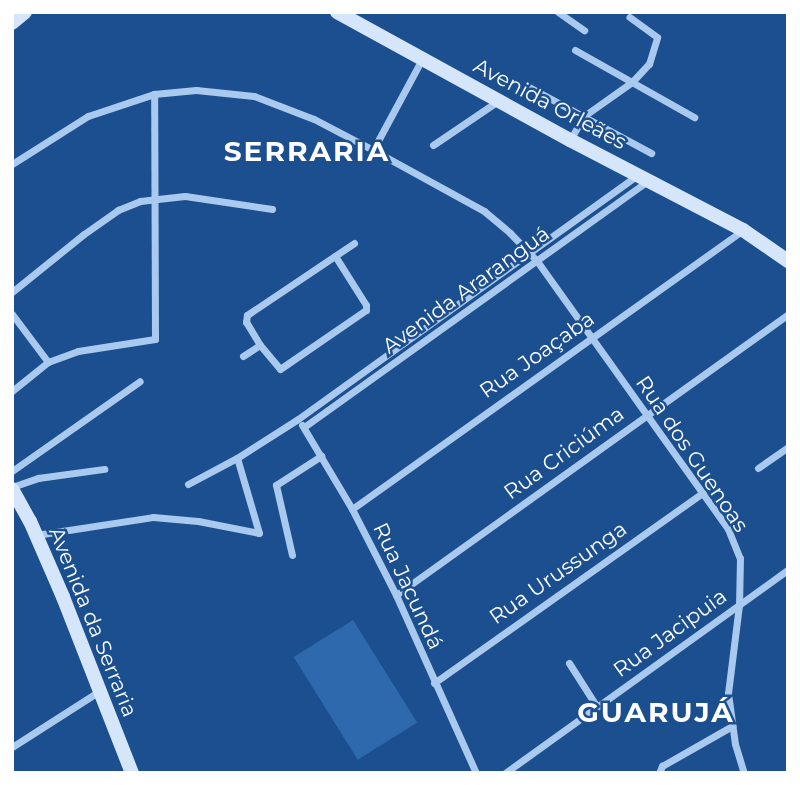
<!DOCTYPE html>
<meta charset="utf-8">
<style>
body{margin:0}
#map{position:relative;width:800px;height:785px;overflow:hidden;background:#1b4f8f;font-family:Montserrat,sans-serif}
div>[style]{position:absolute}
.green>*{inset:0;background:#2e69ad;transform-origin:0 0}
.street>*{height:7px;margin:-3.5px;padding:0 3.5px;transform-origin:3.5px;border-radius:3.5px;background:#a9c9ee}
.secondary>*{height:14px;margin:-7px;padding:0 7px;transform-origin:7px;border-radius:7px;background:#d6e6fa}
span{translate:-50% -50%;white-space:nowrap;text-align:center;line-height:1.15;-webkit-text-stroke:5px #1b4f8f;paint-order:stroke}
.street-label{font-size:21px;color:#fff}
.district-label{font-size:28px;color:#fff;font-weight:700;letter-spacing:2px}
.frame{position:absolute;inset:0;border:14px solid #fff;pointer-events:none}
</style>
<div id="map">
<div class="green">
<i style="left:353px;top:620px;width:121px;height:70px;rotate:58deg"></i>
</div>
<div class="street">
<i style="left:558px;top:12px;width:32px;rotate:35deg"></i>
<i style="left:575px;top:50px;width:137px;rotate:29.4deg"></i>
<i style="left:529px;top:87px;width:139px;rotate:28.4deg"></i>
<i style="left:570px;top:140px;width:28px;rotate:-60deg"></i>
<i style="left:584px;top:116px;width:59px;rotate:-35.3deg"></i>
<i style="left:632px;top:82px;width:25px;rotate:-47deg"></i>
<i style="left:649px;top:64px;width:28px;rotate:-73deg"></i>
<i style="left:657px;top:37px;width:34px;rotate:-144deg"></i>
<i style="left:433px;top:145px;width:78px;rotate:-34.1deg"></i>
<i style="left:373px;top:150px;width:103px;rotate:-61.7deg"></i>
<i style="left:12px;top:164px;width:90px;rotate:-32.3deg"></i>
<i style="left:88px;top:116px;width:70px;rotate:-18.4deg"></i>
<i style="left:154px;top:94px;width:42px;rotate:-5.4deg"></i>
<i style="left:196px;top:90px;width:58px;rotate:5.9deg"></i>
<i style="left:254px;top:96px;width:64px;rotate:21deg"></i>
<i style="left:314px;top:119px;width:67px;rotate:27.7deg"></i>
<i style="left:373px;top:150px;width:127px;rotate:28.8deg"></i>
<i style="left:484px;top:211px;width:34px;rotate:40deg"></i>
<i style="left:510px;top:233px;width:39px;rotate:46deg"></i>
<i style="left:537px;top:261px;width:329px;rotate:54.5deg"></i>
<i style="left:728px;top:529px;width:31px;rotate:68deg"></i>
<i style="left:740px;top:558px;width:47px;rotate:91.2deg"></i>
<i style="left:739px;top:605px;width:89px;rotate:97.1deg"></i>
<i style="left:728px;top:693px;width:51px;rotate:82.2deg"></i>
<i style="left:735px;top:744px;width:30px;rotate:73deg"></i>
<i style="left:12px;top:292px;width:92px;rotate:-38.9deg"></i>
<i style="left:84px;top:234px;width:42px;rotate:-35.2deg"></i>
<i style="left:118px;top:210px;width:24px;rotate:-22deg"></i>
<i style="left:140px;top:201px;width:45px;rotate:-6.3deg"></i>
<i style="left:185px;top:196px;width:88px;rotate:8.5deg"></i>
<i style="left:12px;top:314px;width:60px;rotate:53.1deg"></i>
<i style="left:260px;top:345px;width:27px;rotate:-121deg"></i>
<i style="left:246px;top:322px;width:7px;rotate:-82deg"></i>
<i style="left:247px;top:315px;width:129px;rotate:-33.9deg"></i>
<i style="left:243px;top:356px;width:20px;rotate:-33deg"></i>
<i style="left:260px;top:345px;width:31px;rotate:50deg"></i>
<i style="left:280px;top:369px;width:104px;rotate:-34.5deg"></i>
<i style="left:366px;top:310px;width:5px;rotate:-90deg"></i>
<i style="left:366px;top:305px;width:58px;rotate:-122.3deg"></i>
<i style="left:12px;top:391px;width:46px;rotate:-38.9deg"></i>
<i style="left:48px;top:362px;width:32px;rotate:-20deg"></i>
<i style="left:78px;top:351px;width:78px;rotate:-8.9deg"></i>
<i style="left:155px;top:339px;width:245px;rotate:-90.2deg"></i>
<i style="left:302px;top:425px;width:98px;rotate:59.2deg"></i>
<i style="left:352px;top:509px;width:97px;rotate:62.9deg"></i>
<i style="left:396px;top:595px;width:195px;rotate:65.8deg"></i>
<i style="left:304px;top:427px;width:423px;rotate:-35.6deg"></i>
<i style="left:758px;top:468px;width:37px;rotate:-35deg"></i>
<i style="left:12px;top:471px;width:156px;rotate:-35.1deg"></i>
<i style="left:188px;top:484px;width:55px;rotate:-28deg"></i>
<i style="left:12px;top:487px;width:28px;rotate:-19deg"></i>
<i style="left:38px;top:478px;width:67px;rotate:-7.8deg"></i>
<i style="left:352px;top:509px;width:480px;rotate:-35.5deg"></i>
<i style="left:36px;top:535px;width:118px;rotate:-8.7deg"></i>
<i style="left:153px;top:517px;width:45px;rotate:5.1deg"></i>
<i style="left:198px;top:521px;width:62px;rotate:11.1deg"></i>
<i style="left:259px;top:533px;width:78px;rotate:-106.3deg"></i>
<i style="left:237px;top:458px;width:72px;rotate:-32.6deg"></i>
<i style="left:298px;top:419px;width:418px;rotate:-35.7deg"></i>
<i style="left:292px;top:555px;width:72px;rotate:-102.9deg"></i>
<i style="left:276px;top:485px;width:54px;rotate:-32.8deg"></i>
<i style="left:396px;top:595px;width:482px;rotate:-35.6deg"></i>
<i style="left:569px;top:663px;width:52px;rotate:57.5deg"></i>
<i style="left:434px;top:683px;width:329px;rotate:-35.3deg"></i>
<i style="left:12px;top:747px;width:102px;rotate:-32.6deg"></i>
<i style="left:505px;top:773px;width:348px;rotate:-35.7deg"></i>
<i style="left:659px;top:773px;width:8px;rotate:-67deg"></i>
<i style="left:662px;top:766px;width:81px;rotate:-29.7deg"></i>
</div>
<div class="secondary">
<i style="left:337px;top:12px;width:266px;rotate:28.8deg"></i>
<i style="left:570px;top:140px;width:195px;rotate:27.5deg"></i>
<i style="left:743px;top:230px;width:55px;rotate:34.6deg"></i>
<i style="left:12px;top:23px;width:17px;rotate:-40deg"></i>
<i style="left:12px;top:489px;width:37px;rotate:61deg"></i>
<i style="left:30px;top:521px;width:83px;rotate:66.5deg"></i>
<i style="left:63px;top:597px;width:189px;rotate:68.6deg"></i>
</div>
<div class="street-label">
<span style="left:550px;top:104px;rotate:28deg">Avenida Orleães</span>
<span style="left:466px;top:290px;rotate:-36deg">Avenida Araranguá</span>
<span style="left:537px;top:355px;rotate:-35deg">Rua Joaçaba</span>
<span style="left:564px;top:453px;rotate:-36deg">Rua Criciúma</span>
<span style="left:692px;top:454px;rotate:56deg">Rua dos Guenoas</span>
<span style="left:558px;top:573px;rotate:-35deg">Rua Urussunga</span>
<span style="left:408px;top:586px;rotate:65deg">Rua Jacundá</span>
<span style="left:93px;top:622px;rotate:68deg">Avenida da Serraria</span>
<span style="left:670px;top:633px;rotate:-36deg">Rua Jacipuia</span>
</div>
<div class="district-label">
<span style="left:307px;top:151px">SERRARIA</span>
<span style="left:656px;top:712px">GUARUJÁ</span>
</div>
<div class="frame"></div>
</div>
